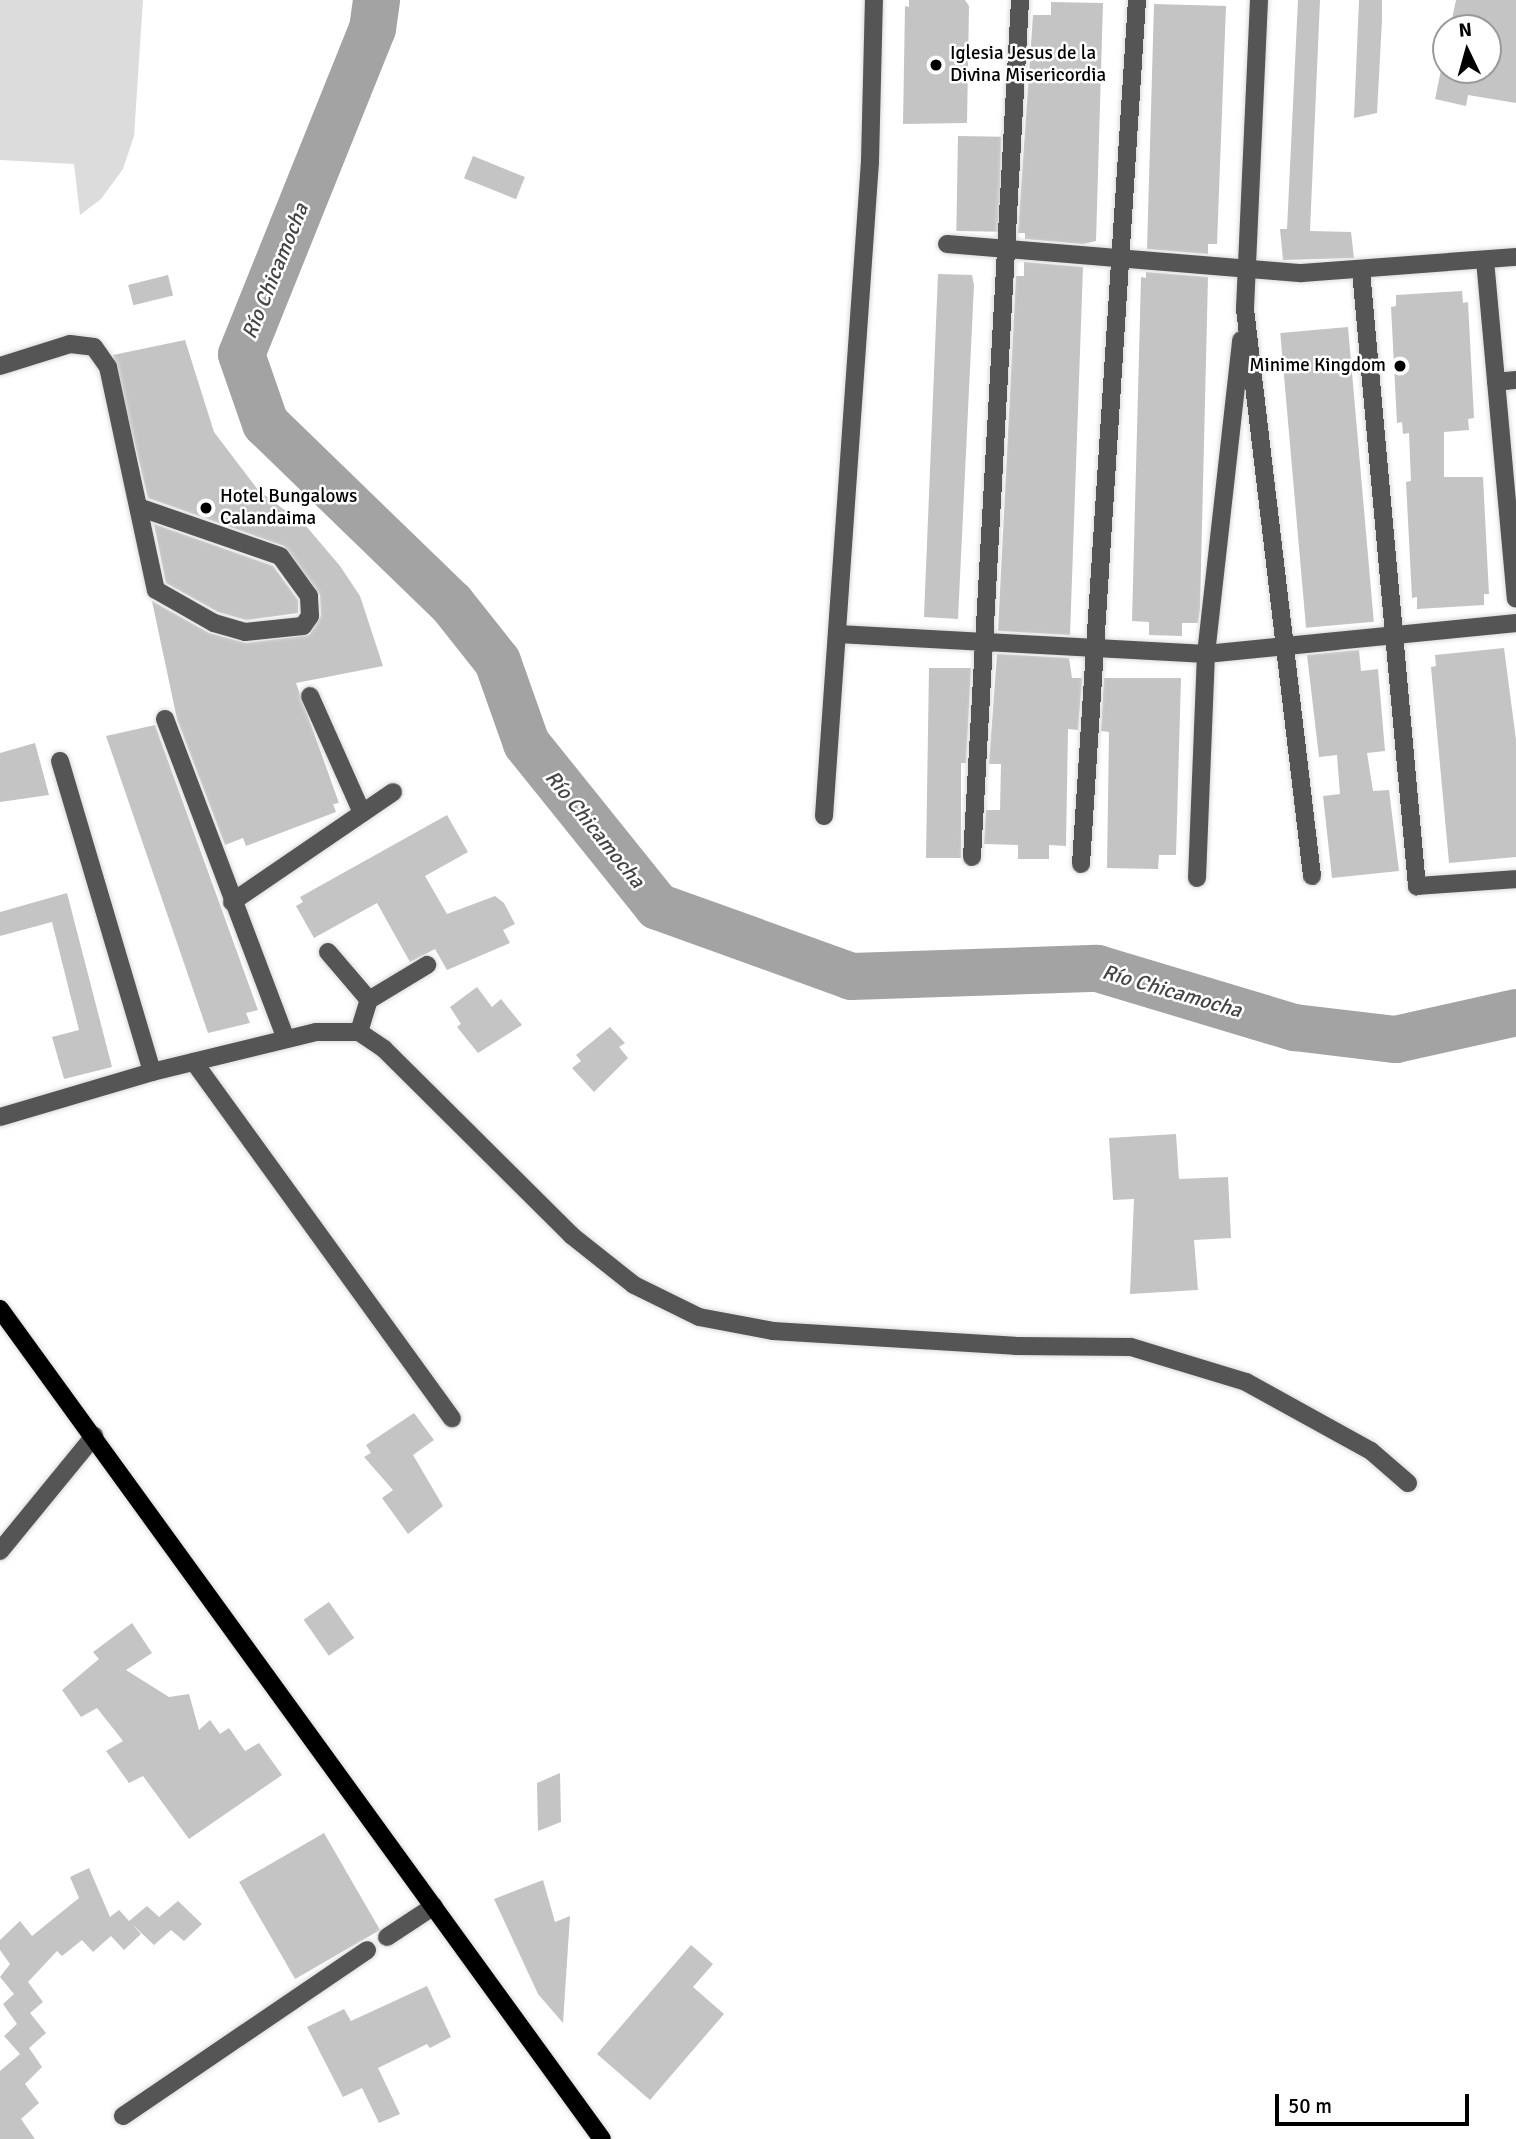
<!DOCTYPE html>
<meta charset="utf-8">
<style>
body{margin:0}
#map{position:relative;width:1516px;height:2139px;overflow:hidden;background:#fff;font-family:Signika,sans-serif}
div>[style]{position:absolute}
.green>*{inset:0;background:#dcdcdc}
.river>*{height:47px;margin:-23.5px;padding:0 23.5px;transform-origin:23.5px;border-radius:23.5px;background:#a3a3a3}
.building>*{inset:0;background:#c4c4c4;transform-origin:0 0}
.roads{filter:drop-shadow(0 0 2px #dbdbdb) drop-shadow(0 0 2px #dbdbdb)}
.minor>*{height:18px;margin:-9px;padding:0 9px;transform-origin:9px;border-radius:9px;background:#555}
.major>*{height:18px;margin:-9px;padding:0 9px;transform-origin:9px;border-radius:9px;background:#000}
.dots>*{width:19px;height:19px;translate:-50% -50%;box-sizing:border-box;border:4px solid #fff;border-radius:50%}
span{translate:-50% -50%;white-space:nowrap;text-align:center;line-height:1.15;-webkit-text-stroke:5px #fff;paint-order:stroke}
.poi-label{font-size:19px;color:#000}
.left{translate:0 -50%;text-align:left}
.right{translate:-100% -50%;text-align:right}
.water-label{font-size:21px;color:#444;font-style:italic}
.north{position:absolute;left:1432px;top:14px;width:70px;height:70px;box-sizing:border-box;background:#fff;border:2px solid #999;border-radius:50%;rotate:355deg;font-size:19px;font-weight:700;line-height:28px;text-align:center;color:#000}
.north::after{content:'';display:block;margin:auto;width:24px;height:32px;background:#000;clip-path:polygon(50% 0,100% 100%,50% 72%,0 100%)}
.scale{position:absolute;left:1275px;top:2094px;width:194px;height:32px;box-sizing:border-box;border:4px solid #000;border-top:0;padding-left:9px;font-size:21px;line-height:24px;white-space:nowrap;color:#000;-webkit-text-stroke:5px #fff;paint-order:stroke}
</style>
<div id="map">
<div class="green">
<i style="clip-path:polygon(0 0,143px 0,134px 136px,123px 169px,101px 199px,80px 215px,74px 164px,0 160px)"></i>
</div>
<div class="river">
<i style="left:376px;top:0;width:28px;rotate:98deg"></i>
<i style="left:372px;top:28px;width:351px;rotate:111.9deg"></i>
<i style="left:241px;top:354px;width:73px;rotate:70.8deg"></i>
<i style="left:265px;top:423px;width:259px;rotate:44.1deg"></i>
<i style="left:451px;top:603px;width:74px;rotate:51.6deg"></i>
<i style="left:497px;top:661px;width:87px;rotate:70.5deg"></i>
<i style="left:526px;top:743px;width:209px;rotate:51.2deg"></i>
<i style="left:657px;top:906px;width:206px;rotate:19.8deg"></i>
<i style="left:851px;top:976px;width:246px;rotate:-1.9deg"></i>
<i style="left:1097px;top:968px;width:206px;rotate:16.7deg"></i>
<i style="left:1294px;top:1027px;width:102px;rotate:6.8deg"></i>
<i style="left:1395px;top:1039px;width:124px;rotate:-12.6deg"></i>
</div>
<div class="building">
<i style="clip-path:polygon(909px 0,965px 0,969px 6px,967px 123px,903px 124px,905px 6px,909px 7px)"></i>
<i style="clip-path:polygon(1298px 0,1320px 0,1310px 231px,1351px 232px,1354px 258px,1283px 260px,1280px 229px,1287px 229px)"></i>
<i style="clip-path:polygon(1359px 0,1382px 0,1382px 20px,1377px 113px,1354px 118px)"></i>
<i style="clip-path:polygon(1456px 0,1516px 0,1516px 103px,1468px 95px,1466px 106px,1435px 99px,1441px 70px,1488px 70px,1494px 28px,1450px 28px)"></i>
<i style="clip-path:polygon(1051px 2px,1103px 3px,1096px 241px,1083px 244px,1025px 239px,1025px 233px,1018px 233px,1033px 15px,1051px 15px)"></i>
<i style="clip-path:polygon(1154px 4px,1226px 6px,1217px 244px,1208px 244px,1208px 254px,1147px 249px)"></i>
<i style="left:958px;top:136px;width:43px;height:95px;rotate:1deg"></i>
<i style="left:473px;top:156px;width:56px;height:24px;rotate:22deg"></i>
<i style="clip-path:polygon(1024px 262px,1083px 267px,1070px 635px,998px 631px,1016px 276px,1024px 276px)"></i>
<i style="clip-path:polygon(1146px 272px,1208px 277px,1200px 609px,1198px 623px,1182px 623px,1182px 636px,1149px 635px,1149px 622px,1132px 621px,1141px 277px,1146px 278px)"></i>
<i style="clip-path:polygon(938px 274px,972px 275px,974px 285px,958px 619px,924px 617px)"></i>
<i style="left:168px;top:275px;width:21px;height:41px;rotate:76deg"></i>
<i style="clip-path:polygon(1462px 291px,1463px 303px,1468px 302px,1474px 418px,1468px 419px,1469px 430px,1444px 432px,1444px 477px,1483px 477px,1489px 594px,1484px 594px,1484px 605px,1417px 609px,1417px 597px,1412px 598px,1406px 482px,1411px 481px,1409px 433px,1403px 434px,1402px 422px,1397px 423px,1391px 307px,1396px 306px,1396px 295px)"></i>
<i style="left:1348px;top:327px;width:296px;height:68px;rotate:85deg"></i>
<i style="clip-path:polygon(185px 340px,214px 432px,258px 490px,306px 526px,340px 566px,360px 596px,383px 666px,296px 683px,339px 803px,333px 804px,336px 812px,246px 846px,243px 838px,225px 845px,177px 719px,152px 601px,209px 633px,246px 643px,309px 635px,321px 616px,320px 595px,284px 546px,148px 498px,113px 355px)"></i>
<i style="clip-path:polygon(154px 524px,273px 566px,298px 600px,298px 613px,246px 620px,218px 612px,166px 583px)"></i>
<i style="clip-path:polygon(1504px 648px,1516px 740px,1516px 857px,1449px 863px,1431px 667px,1436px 666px,1435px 655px)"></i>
<i style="clip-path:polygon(1359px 650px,1361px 671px,1378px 669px,1385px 751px,1367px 753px,1373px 791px,1389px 790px,1399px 871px,1332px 878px,1323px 796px,1340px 794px,1337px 755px,1319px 757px,1307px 655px)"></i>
<i style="clip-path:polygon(997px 654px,1069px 658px,1072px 678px,1082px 678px,1078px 730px,1068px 729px,1066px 846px,1049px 845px,1049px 859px,1018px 859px,1018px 845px,984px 844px,986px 810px,1000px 810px,1001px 764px,989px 764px)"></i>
<i style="clip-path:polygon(929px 668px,971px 668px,966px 763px,961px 763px,961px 858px,926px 858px)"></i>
<i style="clip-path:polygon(1104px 678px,1181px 678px,1176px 855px,1159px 855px,1158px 869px,1107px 868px,1109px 732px,1101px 731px)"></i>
<i style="clip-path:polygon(155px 725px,258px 1010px,246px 1013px,250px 1023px,208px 1033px,106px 736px)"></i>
<i style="clip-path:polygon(35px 743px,49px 795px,0 802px,0 753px)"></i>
<i style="clip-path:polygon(447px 815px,468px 852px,425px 876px,447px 914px,495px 896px,504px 903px,515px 924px,503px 930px,510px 943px,447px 970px,435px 949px,410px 962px,377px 903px,314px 938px,296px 906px,303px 902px,300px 897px)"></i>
<i style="clip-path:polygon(67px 893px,112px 1067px,64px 1079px,52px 1037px,79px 1030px,52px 922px,0 936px,0 912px)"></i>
<i style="clip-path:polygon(477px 987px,492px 1007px,501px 999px,522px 1025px,478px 1053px,457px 1027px,461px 1024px,450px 1007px)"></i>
<i style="clip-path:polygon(610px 1027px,625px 1043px,619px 1047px,628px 1058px,594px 1092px,572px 1068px,581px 1061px,576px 1055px)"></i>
<i style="clip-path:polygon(1176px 1134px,1179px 1179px,1228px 1177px,1231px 1238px,1194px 1240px,1198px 1290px,1130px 1294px,1134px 1199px,1113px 1200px,1109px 1138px)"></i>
<i style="clip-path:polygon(414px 1413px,434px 1440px,413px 1455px,443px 1506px,408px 1534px,382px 1498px,393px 1490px,364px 1457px,371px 1453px,366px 1445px)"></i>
<i style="left:329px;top:1602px;width:44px;height:31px;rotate:55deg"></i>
<i style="clip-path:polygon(132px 1623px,152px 1653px,126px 1670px,169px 1697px,189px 1694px,199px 1730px,210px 1720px,220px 1734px,229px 1728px,245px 1751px,259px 1743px,282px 1775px,189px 1839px,143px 1776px,129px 1783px,106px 1751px,123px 1741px,97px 1708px,81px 1717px,62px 1690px,99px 1659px,93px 1652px)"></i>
<i style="clip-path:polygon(560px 1773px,561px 1822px,538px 1831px,537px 1783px)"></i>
<i style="left:324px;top:1833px;width:112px;height:98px;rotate:60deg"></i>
<i style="clip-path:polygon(89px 1868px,110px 1917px,119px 1910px,129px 1921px,147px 1906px,159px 1917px,178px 1901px,202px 1924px,184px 1941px,171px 1930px,154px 1945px,132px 1924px,141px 1934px,124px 1950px,111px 1936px,93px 1952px,82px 1940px,62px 1956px,57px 1951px,28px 1982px,43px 2002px,30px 2013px,46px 2033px,29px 2048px,42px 2067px,25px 2084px,39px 2103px,21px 2119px,35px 2139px,0 2139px,0 2071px,20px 2054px,4px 2036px,17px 2024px,3px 2004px,14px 1994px,0 1977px,10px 1964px,0 1950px,0 1940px,20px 1921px,32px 1936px,79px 1898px,70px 1877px)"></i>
<i style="clip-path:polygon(543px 1880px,555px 1922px,570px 1916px,563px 2023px,538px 1994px,494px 1899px)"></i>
<i style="clip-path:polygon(691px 1945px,713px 1964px,693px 1987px,724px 2014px,650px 2100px,597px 2054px)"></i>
<i style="clip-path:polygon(427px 1986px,451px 2037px,430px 2048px,427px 2044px,378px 2068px,400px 2114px,379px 2123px,362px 2088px,343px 2097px,307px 2027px,344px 2009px,351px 2021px)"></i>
</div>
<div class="roads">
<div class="minor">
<i style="left:1259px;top:0;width:309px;rotate:92.6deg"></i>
<i style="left:1245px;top:309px;width:571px;rotate:83.26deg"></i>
<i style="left:947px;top:244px;width:356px;rotate:4.7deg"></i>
<i style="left:1302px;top:273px;width:215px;rotate:-4.3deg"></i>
<i style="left:1485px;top:260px;width:340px;rotate:84.8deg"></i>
<i style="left:1361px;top:271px;width:618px;rotate:84.8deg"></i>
<i style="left:1417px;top:886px;width:99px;rotate:-4deg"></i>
<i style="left:0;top:366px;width:73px;rotate:-17.4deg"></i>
<i style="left:70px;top:344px;width:24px;rotate:7deg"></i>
<i style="left:94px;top:347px;width:24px;rotate:55deg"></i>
<i style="left:108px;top:367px;width:228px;rotate:77.9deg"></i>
<i style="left:156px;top:590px;width:67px;rotate:29.6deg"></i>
<i style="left:214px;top:623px;width:32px;rotate:16deg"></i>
<i style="left:245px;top:632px;width:58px;rotate:-5.9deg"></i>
<i style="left:303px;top:626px;width:12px;rotate:-55deg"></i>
<i style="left:310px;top:616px;width:20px;rotate:-93deg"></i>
<i style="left:309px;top:596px;width:49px;rotate:-125.9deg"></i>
<i style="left:280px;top:556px;width:147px;rotate:-160.9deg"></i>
<i style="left:1496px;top:382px;width:20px;rotate:-6deg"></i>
<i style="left:838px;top:634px;width:369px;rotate:3.1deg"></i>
<i style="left:1206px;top:654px;width:312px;rotate:-5.7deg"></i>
<i style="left:310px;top:696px;width:128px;rotate:66deg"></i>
<i style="left:165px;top:719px;width:342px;rotate:69.3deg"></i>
<i style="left:60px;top:761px;width:324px;rotate:73.5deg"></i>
<i style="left:824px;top:816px;width:657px;rotate:-85.98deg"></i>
<i style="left:870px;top:161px;width:161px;rotate:-88.6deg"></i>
<i style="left:972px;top:857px;width:858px;rotate:-86.79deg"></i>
<i style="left:1081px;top:864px;width:866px;rotate:-86.29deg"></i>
<i style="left:1197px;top:878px;width:224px;rotate:-87.7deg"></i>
<i style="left:1206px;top:654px;width:316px;rotate:-83.6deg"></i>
<i style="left:232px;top:902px;width:195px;rotate:-34.3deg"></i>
<i style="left:328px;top:952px;width:63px;rotate:49.5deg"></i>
<i style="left:359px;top:1032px;width:34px;rotate:-73deg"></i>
<i style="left:369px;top:1000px;width:68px;rotate:-31.1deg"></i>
<i style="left:194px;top:1062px;width:440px;rotate:54.1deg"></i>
<i style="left:0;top:1117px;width:159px;rotate:-16.5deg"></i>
<i style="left:152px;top:1072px;width:169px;rotate:-13.7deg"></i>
<i style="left:316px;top:1032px;width:43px"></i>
<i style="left:359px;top:1032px;width:30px;rotate:34deg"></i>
<i style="left:384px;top:1049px;width:264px;rotate:44.8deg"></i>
<i style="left:571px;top:1235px;width:80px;rotate:38.4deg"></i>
<i style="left:634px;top:1285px;width:72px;rotate:26.2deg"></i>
<i style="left:699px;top:1317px;width:75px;rotate:10.7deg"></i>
<i style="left:773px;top:1331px;width:242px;rotate:3.5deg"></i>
<i style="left:1015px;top:1346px;width:116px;rotate:0.5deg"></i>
<i style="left:1131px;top:1347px;width:120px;rotate:16.9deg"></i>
<i style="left:1246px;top:1382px;width:143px;rotate:28.9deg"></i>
<i style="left:1371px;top:1451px;width:49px;rotate:40.9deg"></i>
<i style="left:0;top:1551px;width:149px;rotate:-50.7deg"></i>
<i style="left:387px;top:1937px;width:56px;rotate:-33.4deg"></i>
<i style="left:123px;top:2116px;width:295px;rotate:-34.2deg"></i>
</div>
<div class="major">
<i style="left:0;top:1309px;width:1025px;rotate:54.05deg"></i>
</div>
</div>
<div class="dots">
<i style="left:936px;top:65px;background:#000"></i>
<i style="left:1400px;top:366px;background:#000"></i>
<i style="left:206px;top:508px;background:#000"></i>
</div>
<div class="poi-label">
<span class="left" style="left:950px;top:65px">Iglesia Jesus de la<br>Divina Misericordia</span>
<span class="right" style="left:1386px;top:366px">Minime Kingdom</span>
<span class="left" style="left:220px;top:508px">Hotel Bungalows<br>Calandaima</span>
</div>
<div class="water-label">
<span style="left:275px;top:271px;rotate:-68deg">Río Chicamocha</span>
<span style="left:595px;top:829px;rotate:51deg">Río Chicamocha</span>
<span style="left:1172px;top:991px;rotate:16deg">Río Chicamocha</span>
</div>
<div class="north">N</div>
<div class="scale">50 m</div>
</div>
